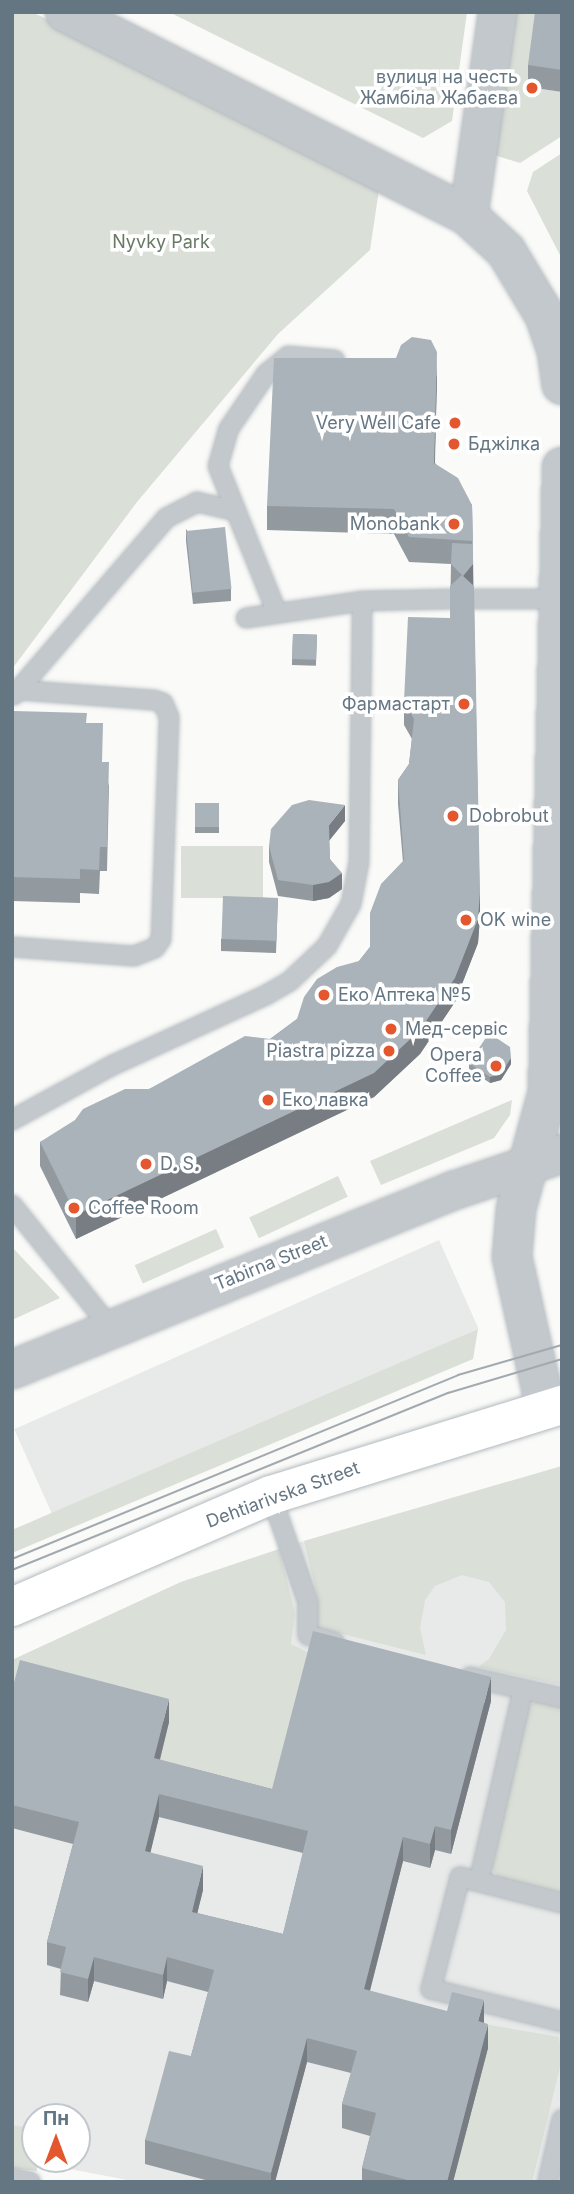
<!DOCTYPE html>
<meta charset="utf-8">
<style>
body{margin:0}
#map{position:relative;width:574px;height:2194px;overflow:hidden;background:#fafaf8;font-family:Inter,sans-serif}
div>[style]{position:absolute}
.built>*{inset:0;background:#e8e9e9;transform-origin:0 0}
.green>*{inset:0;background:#dadfd7;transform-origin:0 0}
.roads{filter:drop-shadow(0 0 2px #b3babf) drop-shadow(0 0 2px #b3babf)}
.service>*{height:18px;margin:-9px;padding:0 9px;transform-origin:9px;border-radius:9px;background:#c3c8cc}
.minor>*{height:37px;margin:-18.5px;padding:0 18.5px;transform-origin:18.5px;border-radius:18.5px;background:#c3c8cc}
.tertiary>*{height:38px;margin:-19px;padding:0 19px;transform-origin:19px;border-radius:19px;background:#c3c8cc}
.secondary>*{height:38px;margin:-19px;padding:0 19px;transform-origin:19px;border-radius:19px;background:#fff}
.tram>*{height:2px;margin:-1px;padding:0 1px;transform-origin:1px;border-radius:1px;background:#a2aab0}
.wall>*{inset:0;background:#929a9f;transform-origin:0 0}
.shaded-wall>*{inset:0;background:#777d82}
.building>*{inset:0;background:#aab3b9;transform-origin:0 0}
.dots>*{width:19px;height:19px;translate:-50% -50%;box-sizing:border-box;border:4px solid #fff;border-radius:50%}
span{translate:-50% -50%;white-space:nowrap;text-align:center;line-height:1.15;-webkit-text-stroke:7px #fff;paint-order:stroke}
.poi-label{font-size:18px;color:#657683}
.right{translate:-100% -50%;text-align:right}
.left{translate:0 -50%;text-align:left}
.park-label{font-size:18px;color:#687a64}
.street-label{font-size:18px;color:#657683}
.frame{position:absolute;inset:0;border:14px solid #657683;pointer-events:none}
.north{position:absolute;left:21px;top:2103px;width:70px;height:70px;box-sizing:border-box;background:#fff;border:2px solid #c1c8cd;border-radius:50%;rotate:0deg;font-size:19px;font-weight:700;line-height:28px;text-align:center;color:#657683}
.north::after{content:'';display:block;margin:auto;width:24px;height:32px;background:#e4572e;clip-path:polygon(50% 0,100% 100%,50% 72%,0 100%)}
</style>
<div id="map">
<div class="built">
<i style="left:439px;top:1240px;width:97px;height:465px;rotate:66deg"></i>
<i style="clip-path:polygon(evenodd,562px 1466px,562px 2182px,138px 2182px,12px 2158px,12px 1660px,181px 1582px,304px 1541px,562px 1466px,35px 2117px,77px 2117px,77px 2159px,35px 2159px,35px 2117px)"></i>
</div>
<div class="green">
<i style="clip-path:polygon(12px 12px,32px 12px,380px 183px,370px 250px,278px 334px,137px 502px,12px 669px)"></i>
<i style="clip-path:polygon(169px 12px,467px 12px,452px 121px,423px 138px)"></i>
<i style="clip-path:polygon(512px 12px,538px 12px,528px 87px,562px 92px,562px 136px,520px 163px,494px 155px)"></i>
<i style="clip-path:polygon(562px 153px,562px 259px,527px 191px,533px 172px)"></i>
<i style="left:181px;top:846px;width:82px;height:52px"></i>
<i style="clip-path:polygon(512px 1100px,510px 1115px,494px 1138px,381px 1185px,370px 1161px)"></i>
<i style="left:338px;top:1176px;width:23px;height:98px;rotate:65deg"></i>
<i style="left:216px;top:1229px;width:20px;height:89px;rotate:66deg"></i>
<i style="clip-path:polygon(12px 1247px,60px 1298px,12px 1320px)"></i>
<i style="clip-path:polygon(478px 1329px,473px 1359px,12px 1553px,12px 1530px)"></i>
<i style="clip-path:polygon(562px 1466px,562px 1685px,478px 1667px,489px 1659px,506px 1630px,505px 1602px,489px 1582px,462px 1575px,435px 1586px,425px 1600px,420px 1628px,426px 1655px,315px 1627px,318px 1599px,304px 1541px)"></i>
<i style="clip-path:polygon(279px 1549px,295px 1613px,291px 1644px,313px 1655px,272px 1813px,154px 1782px,20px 1684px,12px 1687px,12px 1660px,181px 1582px)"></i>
<i style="clip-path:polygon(537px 1701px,562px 1707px,562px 1893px,497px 1877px,492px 1868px,528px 1706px)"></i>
<i style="clip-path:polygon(484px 2024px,559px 2037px,562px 2059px,532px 2182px,453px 2182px,488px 2048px)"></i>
<i style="clip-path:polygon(12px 2125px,35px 2129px,37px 2171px,12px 2168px)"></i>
</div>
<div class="roads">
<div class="service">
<i style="left:474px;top:599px;width:87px"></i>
<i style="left:277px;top:613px;width:158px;rotate:-111.9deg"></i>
<i style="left:218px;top:466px;width:37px;rotate:-74deg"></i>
<i style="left:228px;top:430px;width:68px;rotate:-55.8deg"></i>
<i style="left:266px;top:374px;width:28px;rotate:-39deg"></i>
<i style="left:288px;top:356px;width:47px;rotate:4.9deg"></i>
<i style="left:246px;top:618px;width:117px;rotate:-8.3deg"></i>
<i style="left:362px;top:601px;width:89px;rotate:-1.3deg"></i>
<i style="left:14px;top:695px;width:233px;rotate:-49.3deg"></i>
<i style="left:166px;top:518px;width:35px;rotate:-27deg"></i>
<i style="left:197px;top:502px;width:36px;rotate:13deg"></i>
<i style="left:12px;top:947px;width:122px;rotate:4.2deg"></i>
<i style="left:134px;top:956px;width:22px;rotate:-21deg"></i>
<i style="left:155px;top:948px;width:11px;rotate:-56deg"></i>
<i style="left:161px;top:939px;width:222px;rotate:-87.9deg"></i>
<i style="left:169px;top:717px;width:15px;rotate:-113deg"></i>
<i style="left:163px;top:703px;width:9px;rotate:-162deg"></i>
<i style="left:154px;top:700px;width:136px;rotate:-175.8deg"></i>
<i style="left:12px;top:1120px;width:115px;rotate:-28.6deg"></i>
<i style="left:113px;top:1065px;width:168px;rotate:-24.6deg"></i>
<i style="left:266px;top:995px;width:28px;rotate:-30deg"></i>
<i style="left:290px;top:981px;width:51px;rotate:-43.4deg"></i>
<i style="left:327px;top:946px;width:48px;rotate:-60.3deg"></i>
<i style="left:351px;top:904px;width:43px;rotate:-79.2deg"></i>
<i style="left:359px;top:862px;width:261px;rotate:-89.3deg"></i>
<i style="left:12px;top:1205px;width:156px;rotate:51.2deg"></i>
<i style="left:271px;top:1495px;width:113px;rotate:70.9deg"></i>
<i style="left:308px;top:1602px;width:33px;rotate:90deg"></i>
<i style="left:308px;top:1635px;width:27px;rotate:15deg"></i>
<i style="left:470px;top:1677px;width:94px;rotate:12.9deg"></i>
<i style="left:479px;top:1881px;width:196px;rotate:-77deg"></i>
<i style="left:562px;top:1903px;width:105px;rotate:-165.7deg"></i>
<i style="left:460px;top:1877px;width:116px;rotate:104.5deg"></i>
<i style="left:431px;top:1989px;width:135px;rotate:14.1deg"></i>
<i style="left:12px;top:2178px;width:19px;rotate:12deg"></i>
<i style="left:548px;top:2182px;width:64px;rotate:-77.3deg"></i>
</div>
<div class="minor">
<i style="left:468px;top:216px;width:206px;rotate:-81.9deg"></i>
<i style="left:12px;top:1369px;width:476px;rotate:-22.1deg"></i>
<i style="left:453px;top:1190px;width:115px;rotate:-18.7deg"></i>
</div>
<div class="tertiary">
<i style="left:65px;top:12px;width:452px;rotate:26.8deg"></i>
<i style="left:468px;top:216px;width:52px;rotate:42.6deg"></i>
<i style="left:506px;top:251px;width:76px;rotate:59deg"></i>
<i style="left:545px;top:316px;width:37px;rotate:71deg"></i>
<i style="left:557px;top:351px;width:34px;rotate:82deg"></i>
<i style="left:546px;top:1409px;width:156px;rotate:-102.6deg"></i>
<i style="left:512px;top:1257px;width:48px;rotate:-85.2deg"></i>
<i style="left:516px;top:1209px;width:121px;rotate:-74.7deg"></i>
<i style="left:548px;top:1092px;width:625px;rotate:-88.72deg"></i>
</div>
<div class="secondary">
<i style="left:12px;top:1607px;width:282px;rotate:-23.4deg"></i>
<i style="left:271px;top:1495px;width:305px;rotate:-17.2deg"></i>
</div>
</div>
<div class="tram">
<i style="left:12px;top:1559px;width:482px;rotate:-22.4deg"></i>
<i style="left:458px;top:1375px;width:108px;rotate:-16.1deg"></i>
<i style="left:12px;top:1570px;width:471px;rotate:-22.1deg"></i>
<i style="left:448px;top:1393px;width:119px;rotate:-16.6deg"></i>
</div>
<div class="wall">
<i style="clip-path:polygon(562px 12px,562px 92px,528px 87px,528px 65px)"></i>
<i style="clip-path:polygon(437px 376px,435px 463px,472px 505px,480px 917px,478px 943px,455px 1002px,420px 1054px,374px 1097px,76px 1239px,40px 1166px,40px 1142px,149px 1089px,270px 1039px,297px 1019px,359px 961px,370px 947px,403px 862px,398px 804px,398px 780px,409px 764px,412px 739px,404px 725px,404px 701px,450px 618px,451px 564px,409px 562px,394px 534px,267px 530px,267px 506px)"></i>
<i style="clip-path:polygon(186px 529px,231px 589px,231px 601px,193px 604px,186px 541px)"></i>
<i style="left:293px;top:634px;width:24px;height:31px;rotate:2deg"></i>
<i style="clip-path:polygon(12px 721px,87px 723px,102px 762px,109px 786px,107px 871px,100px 871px,99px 894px,80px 893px,80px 903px,12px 901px)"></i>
<i style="left:195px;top:803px;width:24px;height:30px"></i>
<i style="clip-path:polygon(345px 821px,329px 840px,330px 859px,342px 889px,329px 898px,313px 901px,278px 896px,269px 862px,269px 846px)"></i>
<i style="clip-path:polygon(278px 898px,276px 953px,221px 951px,221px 939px)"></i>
<i style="clip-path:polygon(469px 1063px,511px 1064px,501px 1080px,490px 1083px,469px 1069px)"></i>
<i style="clip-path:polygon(evenodd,12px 1690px,169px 1722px,160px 1760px,272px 1789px,491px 1701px,451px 1854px,435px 1850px,430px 1868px,403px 1861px,370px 1991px,484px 2023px,488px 2048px,453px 2182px,362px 2182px,362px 2168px,370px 2136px,342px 2128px,342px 2104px,351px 2073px,307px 2062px,275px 2182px,213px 2182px,145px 2164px,145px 2140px,191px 2056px,208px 1992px,167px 1981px,163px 1999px,94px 1981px,88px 2002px,60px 1995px,61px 1969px,47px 1965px,47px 1942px,73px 1844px,12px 1828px,12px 1690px,159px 1817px,303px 1853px,283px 1934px,197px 1913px,203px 1890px,150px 1853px,159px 1817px)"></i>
</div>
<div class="shaded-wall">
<i style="clip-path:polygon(437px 352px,437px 376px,434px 487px,434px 463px)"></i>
<i style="clip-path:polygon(473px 564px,473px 588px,463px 576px)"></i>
<i style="clip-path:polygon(345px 805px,345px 821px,329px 841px,329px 825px)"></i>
<i style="clip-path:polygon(342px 873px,342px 889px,329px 898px,313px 901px,313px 885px)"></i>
<i style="clip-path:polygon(480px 893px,480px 917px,478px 943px,455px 1002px,420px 1054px,374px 1097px,76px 1239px,76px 1215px)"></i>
<i style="clip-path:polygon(511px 1058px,511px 1064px,501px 1080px,490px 1083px,490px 1077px)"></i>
<i style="clip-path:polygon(491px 1677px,491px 1701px,451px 1854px,451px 1830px)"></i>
<i style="clip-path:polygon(169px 1699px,169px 1722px,154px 1782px,154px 1758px)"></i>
<i style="clip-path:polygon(159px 1794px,159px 1817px,145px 1875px,145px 1851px)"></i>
<i style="clip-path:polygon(435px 1826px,435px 1850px,430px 1868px,430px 1844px)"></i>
<i style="clip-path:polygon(403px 1837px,403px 1861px,364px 2013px,364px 1989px)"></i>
<i style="clip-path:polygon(203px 1866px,203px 1890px,192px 1935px,192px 1912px)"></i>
<i style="clip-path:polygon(94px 1957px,94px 1981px,88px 2002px,88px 1979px)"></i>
<i style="clip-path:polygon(167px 1957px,167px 1981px,163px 1999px,163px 1975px)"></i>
<i style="clip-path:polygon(484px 2000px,484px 2024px,478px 2021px)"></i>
<i style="clip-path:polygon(488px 2024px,488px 2048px,453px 2182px,447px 2182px)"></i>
<i style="clip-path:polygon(307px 2038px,307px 2062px,275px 2182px,271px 2182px,271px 2173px)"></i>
</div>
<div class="building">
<i style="clip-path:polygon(535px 12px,562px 12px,562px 70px,528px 65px)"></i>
<i style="clip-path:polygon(412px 337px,431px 340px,437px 352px,434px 463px,458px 478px,472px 505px,473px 541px,409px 537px,394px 509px,267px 506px,274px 358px,396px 358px,401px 345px)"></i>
<i style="left:225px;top:527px;width:62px;height:39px;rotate:84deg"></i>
<i style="clip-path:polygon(452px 543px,473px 544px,473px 564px,463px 576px,474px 586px,480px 893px,478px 919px,455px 978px,420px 1030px,374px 1073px,76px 1215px,40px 1142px,75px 1120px,83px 1109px,125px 1089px,149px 1089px,245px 1036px,270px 1039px,297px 1019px,304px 997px,317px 979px,337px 967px,359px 961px,370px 947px,370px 913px,381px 884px,404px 860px,398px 780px,409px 764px,414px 719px,404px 701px,408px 617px,450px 618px,450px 586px,462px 575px,451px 564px)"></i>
<i style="left:293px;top:634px;width:24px;height:25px;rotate:2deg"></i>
<i style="clip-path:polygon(14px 711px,87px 713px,86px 723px,103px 723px,102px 762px,109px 762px,107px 847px,100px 847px,99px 870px,80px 869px,80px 879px,12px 877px,12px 721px,14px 721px)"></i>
<i style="clip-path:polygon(309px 800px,345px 805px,329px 825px,330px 859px,342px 873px,329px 882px,313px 885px,278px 880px,269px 846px,271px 829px,292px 805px)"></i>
<i style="left:195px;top:803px;width:24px;height:24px"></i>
<i style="left:223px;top:896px;width:55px;height:43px;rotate:2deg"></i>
<i style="clip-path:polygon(489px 1033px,510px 1047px,511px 1058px,501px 1074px,490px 1077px,469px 1063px)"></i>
<i style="clip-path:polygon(evenodd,313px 1631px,491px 1677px,451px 1830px,435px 1826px,430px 1844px,403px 1837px,364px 1989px,447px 2011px,452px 1992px,484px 2000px,478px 2021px,488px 2024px,447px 2182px,415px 2182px,362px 2168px,376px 2113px,342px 2104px,357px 2051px,307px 2038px,271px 2173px,145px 2140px,169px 2051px,191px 2056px,214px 1970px,167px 1957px,163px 1975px,94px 1957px,88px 1979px,60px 1972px,66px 1947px,47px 1942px,79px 1822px,12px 1805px,12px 1690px,20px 1660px,169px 1699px,154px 1758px,272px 1789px,313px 1631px,159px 1794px,308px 1831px,283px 1934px,192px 1912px,203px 1866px,145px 1851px,159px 1794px)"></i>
</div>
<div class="dots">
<i style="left:532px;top:88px;background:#e4572e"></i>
<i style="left:455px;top:423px;background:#e4572e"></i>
<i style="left:454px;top:444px;background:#e4572e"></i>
<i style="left:454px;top:524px;background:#e4572e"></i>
<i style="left:464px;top:704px;background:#e4572e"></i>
<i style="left:453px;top:816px;background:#e4572e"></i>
<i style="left:466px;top:920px;background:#e4572e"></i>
<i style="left:324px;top:995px;background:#e4572e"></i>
<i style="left:391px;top:1029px;background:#e4572e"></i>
<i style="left:389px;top:1051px;background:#e4572e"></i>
<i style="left:496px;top:1066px;background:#e4572e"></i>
<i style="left:268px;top:1100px;background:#e4572e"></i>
<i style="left:146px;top:1164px;background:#e4572e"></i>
<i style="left:74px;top:1208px;background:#e4572e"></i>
</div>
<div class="poi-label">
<span class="right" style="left:518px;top:88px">вулиця на честь<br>Жамбіла Жабаєва</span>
<span class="right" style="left:441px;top:423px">Very Well Cafe</span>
<span class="left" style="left:468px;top:444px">Бджілка</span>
<span class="right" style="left:440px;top:524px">Monobank</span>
<span class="right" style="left:450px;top:704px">Фармастарт</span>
<span class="left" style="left:469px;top:816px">Dobrobut</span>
<span class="left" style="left:480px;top:920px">OK wine</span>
<span class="left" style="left:338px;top:995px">Еко Аптека №5</span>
<span class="left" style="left:405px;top:1029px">Мед-сервіс</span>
<span class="right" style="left:375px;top:1051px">Piastra pizza</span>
<span class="right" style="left:482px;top:1066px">Opera<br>Coffee</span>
<span class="left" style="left:282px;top:1100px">Еко лавка</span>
<span class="left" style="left:160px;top:1164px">D. S.</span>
<span class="left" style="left:88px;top:1208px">Coffee Room</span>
</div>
<div class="park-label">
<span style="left:161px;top:242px">Nyvky Park</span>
</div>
<div class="street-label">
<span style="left:271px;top:1263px;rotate:-22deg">Tabirna Street</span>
<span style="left:283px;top:1495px;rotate:-20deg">Dehtiarivska Street</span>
</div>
<div class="frame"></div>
<div class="north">Пн</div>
</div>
